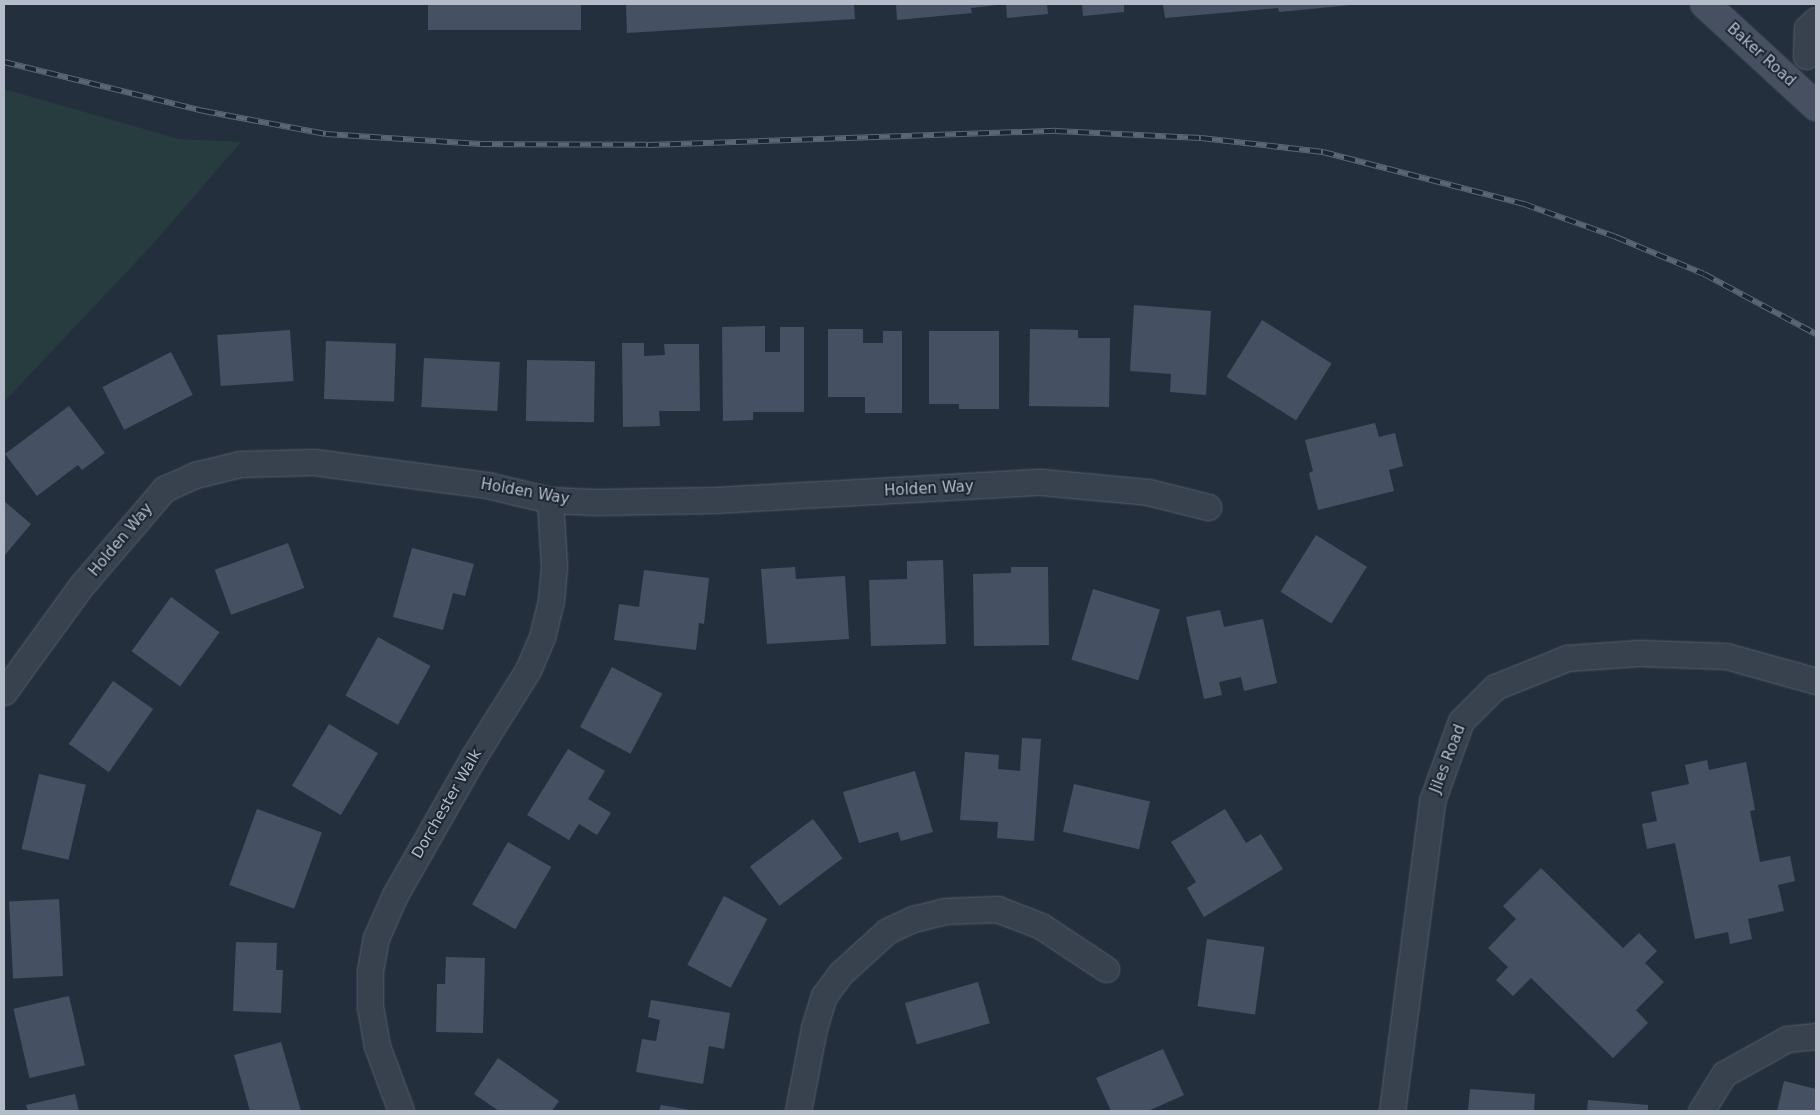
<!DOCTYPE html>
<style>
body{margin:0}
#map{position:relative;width:1820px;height:1115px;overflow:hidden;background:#242f3e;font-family:"DejaVu Sans",sans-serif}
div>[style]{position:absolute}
.green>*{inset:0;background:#263c3f}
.building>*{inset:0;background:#455162;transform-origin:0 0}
.roads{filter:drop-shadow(0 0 1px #565f6c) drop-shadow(0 0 1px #565f6c)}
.minor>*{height:25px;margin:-12.5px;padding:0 12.5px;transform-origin:12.5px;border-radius:12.5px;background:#38414e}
.secondary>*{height:28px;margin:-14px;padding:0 14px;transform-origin:14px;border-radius:14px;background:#465061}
.rail>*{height:5.5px;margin-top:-2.75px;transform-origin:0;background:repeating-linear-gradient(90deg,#1d2633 0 11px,#5a6575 0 22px);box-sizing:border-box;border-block:1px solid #5a6575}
span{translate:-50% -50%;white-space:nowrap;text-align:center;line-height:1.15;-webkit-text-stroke:4px #1d2633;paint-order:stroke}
.street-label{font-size:15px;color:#b4bcc9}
.frame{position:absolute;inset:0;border:5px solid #b4bcc9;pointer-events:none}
</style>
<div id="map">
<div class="green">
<i style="clip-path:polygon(4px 89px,179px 139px,241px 142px,152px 245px,4px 402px)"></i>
</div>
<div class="building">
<i style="left:428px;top:4px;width:153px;height:26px"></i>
<i style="clip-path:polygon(626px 4px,854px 4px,855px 19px,627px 33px)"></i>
<i style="clip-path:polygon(896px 4px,997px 4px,997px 5px,971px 8px,972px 13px,897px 20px)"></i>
<i style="clip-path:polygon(1006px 4px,1047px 4px,1048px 14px,1007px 18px)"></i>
<i style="clip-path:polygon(1082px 4px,1124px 4px,1124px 12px,1083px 16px)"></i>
<i style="clip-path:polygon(1163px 4px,1350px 4px,1351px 5px,1279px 12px,1278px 8px,1165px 18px)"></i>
<i style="clip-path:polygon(1134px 305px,1211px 311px,1206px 395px,1170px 392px,1171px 374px,1130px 371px)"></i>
<i style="left:1262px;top:320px;width:82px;height:67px;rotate:32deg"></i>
<i style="clip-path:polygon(765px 326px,765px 352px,780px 352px,780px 327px,804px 327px,804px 412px,753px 412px,753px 420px,723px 421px,722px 327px)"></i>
<i style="clip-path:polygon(828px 329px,863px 329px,863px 343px,883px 343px,883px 331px,902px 331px,902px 413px,865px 413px,865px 397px,828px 397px)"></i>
<i style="clip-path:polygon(1030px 329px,1078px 330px,1078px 338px,1110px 338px,1109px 407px,1029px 406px)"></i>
<i style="left:290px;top:330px;width:51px;height:73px;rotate:86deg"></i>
<i style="clip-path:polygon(929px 331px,999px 331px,999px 409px,959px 409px,959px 404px,929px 404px)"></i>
<i style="left:326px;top:341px;width:70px;height:58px;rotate:2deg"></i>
<i style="clip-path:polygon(622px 343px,644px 343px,644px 356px,665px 355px,664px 344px,699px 344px,700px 411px,659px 411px,660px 426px,623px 427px)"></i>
<i style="left:171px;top:352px;width:48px;height:77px;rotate:63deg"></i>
<i style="left:424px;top:358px;width:76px;height:49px;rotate:3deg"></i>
<i style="left:527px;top:360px;width:68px;height:61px;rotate:1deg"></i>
<i style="clip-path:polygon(69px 406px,105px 453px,82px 470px,78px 465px,37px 496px,5px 454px)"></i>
<i style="clip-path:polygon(1375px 423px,1379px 437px,1395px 433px,1403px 466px,1389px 470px,1394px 491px,1318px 510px,1309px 473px,1313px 471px,1305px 440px)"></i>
<i style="clip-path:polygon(4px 501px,31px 524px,4px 556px)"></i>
<i style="left:1316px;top:535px;width:60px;height:67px;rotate:32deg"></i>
<i style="left:288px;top:543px;width:48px;height:78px;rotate:70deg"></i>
<i style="clip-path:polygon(412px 548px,474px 564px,465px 596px,453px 593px,443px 630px,393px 617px)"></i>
<i style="clip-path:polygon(943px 560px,946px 644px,871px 646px,869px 580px,907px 579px,907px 561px)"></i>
<i style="clip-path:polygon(795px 567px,796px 579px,845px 576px,849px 639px,767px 644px,761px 569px)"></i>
<i style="clip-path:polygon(1011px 567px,1048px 567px,1049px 645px,974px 646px,973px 574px,1011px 573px)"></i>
<i style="clip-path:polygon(644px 570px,709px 578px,704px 624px,699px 623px,696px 650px,614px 640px,619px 604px,639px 607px)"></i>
<i style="left:1093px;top:589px;width:70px;height:74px;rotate:17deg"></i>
<i style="left:171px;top:597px;width:60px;height:67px;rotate:36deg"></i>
<i style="clip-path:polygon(1220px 610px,1224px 627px,1263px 619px,1277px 683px,1244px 691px,1241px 677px,1219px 682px,1222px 695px,1204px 699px,1186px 617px)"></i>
<i style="left:378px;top:637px;width:60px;height:67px;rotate:29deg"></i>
<i style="left:612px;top:667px;width:57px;height:68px;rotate:28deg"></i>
<i style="left:113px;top:681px;width:49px;height:77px;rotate:35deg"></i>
<i style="left:329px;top:724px;width:57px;height:72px;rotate:31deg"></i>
<i style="clip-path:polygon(1022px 738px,1041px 739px,1034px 841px,997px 838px,998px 822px,960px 820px,965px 752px,999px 755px,998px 769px,1020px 771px)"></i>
<i style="clip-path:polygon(568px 749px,605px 771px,588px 799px,611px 813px,597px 835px,579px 824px,569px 840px,527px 815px)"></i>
<i style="clip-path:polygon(1707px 760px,1709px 770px,1746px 762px,1755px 810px,1750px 811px,1760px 862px,1790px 856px,1795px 881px,1778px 885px,1784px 911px,1748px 919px,1752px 939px,1730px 944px,1728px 932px,1695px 939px,1675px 843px,1647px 849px,1642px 824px,1657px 821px,1651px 792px,1689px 784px,1685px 765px)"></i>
<i style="clip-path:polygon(915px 771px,933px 832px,901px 841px,898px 832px,859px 843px,843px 792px)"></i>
<i style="left:39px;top:774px;width:48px;height:77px;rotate:13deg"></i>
<i style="left:1074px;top:784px;width:78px;height:49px;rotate:13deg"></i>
<i style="left:257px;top:809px;width:69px;height:81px;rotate:20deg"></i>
<i style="clip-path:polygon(1225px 809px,1246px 843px,1261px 834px,1283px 869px,1204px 917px,1187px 888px,1196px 882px,1171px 842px)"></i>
<i style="left:813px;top:819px;width:49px;height:79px;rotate:53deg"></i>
<i style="left:508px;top:842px;width:50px;height:72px;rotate:30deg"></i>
<i style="clip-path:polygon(1541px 868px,1623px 948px,1639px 933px,1657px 951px,1645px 963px,1664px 982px,1636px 1010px,1648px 1023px,1613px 1058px,1531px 978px,1513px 996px,1496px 980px,1508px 967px,1488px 948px,1516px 919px,1503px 906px)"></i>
<i style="left:724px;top:896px;width:49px;height:78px;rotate:28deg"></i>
<i style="left:59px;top:899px;width:77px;height:50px;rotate:87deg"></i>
<i style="left:1207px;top:939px;width:58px;height:68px;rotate:8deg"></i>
<i style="clip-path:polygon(236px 942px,277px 943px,276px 970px,283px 970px,281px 1013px,233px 1011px)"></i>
<i style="clip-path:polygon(446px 957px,485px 958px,483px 1033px,436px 1032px,437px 984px,445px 984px)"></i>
<i style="left:978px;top:982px;width:43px;height:76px;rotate:74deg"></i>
<i style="left:69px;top:996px;width:71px;height:57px;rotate:77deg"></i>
<i style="clip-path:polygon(651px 1000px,730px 1013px,724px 1049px,709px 1046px,703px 1084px,636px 1072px,642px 1039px,656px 1041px,660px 1020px,648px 1017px)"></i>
<i style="clip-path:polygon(281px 1042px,301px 1111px,250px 1111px,234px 1055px)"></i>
<i style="clip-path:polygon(1163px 1049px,1184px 1095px,1148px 1111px,1111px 1111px,1096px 1078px)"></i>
<i style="clip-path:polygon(498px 1058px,559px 1101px,552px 1111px,499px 1111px,474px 1094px)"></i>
<i style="clip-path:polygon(1784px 1081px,1816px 1089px,1816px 1111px,1777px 1111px)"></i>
<i style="clip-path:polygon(1470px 1089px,1535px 1094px,1534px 1111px,1468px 1111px)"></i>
<i style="clip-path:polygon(75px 1094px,79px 1111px,28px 1111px,26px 1105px)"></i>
<i style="clip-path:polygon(1588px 1100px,1648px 1105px,1648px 1111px,1587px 1111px)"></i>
<i style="clip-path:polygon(661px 1105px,690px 1110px,690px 1111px,659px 1111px)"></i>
</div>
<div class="roads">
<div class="minor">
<i style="left:1806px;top:56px;width:28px;rotate:-88deg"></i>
<i style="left:1807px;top:28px;width:12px;rotate:-42deg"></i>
<i style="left:4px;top:692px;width:131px;rotate:-54deg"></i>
<i style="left:81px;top:586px;width:128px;rotate:-49.4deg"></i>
<i style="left:164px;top:489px;width:34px;rotate:-24deg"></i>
<i style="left:195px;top:475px;width:46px;rotate:-13.7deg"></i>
<i style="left:240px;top:464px;width:74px;rotate:-1.5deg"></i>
<i style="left:314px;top:462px;width:175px;rotate:7.6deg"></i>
<i style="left:487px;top:485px;width:65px;rotate:13.4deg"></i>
<i style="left:550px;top:500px;width:46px;rotate:2.5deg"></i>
<i style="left:596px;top:502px;width:119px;rotate:-1deg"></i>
<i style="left:715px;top:500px;width:326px;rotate:-3.2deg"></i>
<i style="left:1041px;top:482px;width:107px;rotate:5.3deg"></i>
<i style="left:1148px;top:492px;width:62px;rotate:14deg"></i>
<i style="left:401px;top:1111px;width:69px;rotate:-110.3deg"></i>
<i style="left:377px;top:1046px;width:39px;rotate:-100deg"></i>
<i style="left:370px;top:1008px;width:37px;rotate:-90deg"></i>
<i style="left:370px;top:971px;width:34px;rotate:-80deg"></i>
<i style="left:376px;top:938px;width:47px;rotate:-66.2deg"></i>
<i style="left:395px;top:895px;width:160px;rotate:-60.4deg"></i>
<i style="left:474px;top:756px;width:102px;rotate:-57.9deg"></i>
<i style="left:528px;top:670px;width:36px;rotate:-67deg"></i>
<i style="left:542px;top:637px;width:37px;rotate:-76deg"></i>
<i style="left:551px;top:601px;width:35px;rotate:-85deg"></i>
<i style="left:554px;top:566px;width:66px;rotate:-93.5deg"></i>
<i style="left:798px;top:1111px;width:85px;rotate:-79.1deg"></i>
<i style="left:814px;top:1028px;width:34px;rotate:-73deg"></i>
<i style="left:824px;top:996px;width:29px;rotate:-54deg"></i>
<i style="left:841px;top:973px;width:62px;rotate:-42.4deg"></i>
<i style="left:887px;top:931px;width:29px;rotate:-25deg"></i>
<i style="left:913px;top:919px;width:33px;rotate:-14deg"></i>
<i style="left:945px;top:911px;width:52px;rotate:-2.2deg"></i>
<i style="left:997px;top:909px;width:47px;rotate:21.1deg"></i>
<i style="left:1041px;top:926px;width:78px;rotate:33.5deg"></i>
<i style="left:1392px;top:1111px;width:313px;rotate:-82.6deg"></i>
<i style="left:1432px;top:801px;width:85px;rotate:-70.1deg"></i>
<i style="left:1461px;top:721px;width:48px;rotate:-45deg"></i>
<i style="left:1495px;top:687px;width:78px;rotate:-21.9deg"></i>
<i style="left:1567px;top:658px;width:72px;rotate:-4deg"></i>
<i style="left:1639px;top:653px;width:87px;rotate:2deg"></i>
<i style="left:1726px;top:656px;width:93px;rotate:15.5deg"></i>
<i style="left:1701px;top:1111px;width:44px;rotate:-58.1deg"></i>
<i style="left:1724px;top:1074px;width:72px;rotate:-29.1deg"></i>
<i style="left:1787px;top:1039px;width:29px;rotate:-6deg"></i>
</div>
<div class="secondary">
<i style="left:1705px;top:4px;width:151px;rotate:42.6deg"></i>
</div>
</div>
<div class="rail">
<i style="left:4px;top:62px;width:206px;rotate:13.8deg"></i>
<i style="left:204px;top:111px;width:124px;rotate:10.7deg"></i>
<i style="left:326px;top:134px;width:155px;rotate:3.7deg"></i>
<i style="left:481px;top:144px;width:167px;rotate:0.3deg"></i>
<i style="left:648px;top:145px;width:408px;rotate:-2deg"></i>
<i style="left:1056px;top:131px;width:145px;rotate:2.8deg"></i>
<i style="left:1201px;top:138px;width:123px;rotate:6.5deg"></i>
<i style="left:1323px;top:152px;width:208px;rotate:14.5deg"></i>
<i style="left:1524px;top:204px;width:98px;rotate:19.7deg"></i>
<i style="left:1616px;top:237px;width:95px;rotate:22.8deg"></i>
<i style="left:1704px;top:274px;width:127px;rotate:28.2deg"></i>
</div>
<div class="street-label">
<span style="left:1761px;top:55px;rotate:42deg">Baker Road</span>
<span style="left:929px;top:489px;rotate:-3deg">Holden Way</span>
<span style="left:525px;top:492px;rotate:10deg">Holden Way</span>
<span style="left:121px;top:540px;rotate:-50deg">Holden Way</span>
<span style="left:1448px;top:759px;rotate:-69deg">Jiles Road</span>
<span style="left:447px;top:804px;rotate:-60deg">Dorchester Walk</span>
</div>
<div class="frame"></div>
</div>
